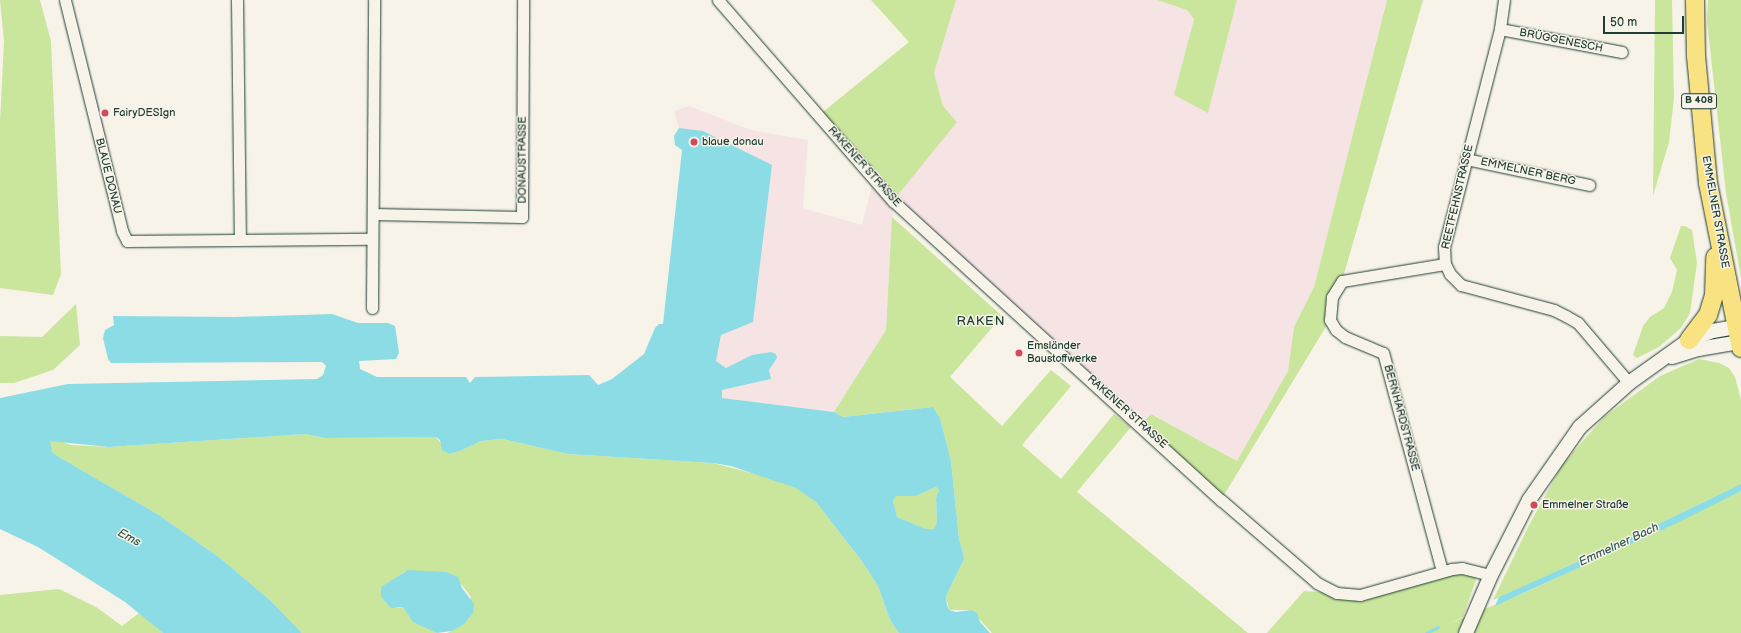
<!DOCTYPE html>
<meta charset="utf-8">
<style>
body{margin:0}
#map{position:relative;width:1741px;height:633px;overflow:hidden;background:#f7f3e8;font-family:"Balsamiq Sans",sans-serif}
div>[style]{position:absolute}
.built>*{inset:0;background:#f6e4e5}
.green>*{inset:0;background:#cae59c}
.water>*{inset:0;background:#8bdce5}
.stream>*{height:3px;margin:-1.5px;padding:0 1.5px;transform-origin:1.5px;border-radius:1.5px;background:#8bdce5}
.roads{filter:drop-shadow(0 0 1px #1f3d34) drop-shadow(0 0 1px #1f3d34)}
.minor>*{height:11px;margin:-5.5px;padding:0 5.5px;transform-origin:5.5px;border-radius:5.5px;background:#f7f3e8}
.tertiary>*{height:14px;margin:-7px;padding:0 7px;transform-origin:7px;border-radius:7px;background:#f7f3e8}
.primary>*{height:18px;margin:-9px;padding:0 9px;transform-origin:9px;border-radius:9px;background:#f8e281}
.dots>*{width:11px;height:11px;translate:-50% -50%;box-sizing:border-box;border:2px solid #f7f3e8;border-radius:50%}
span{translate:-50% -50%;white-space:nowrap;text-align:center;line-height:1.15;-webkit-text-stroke:3px #f7f3e8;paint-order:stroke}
.shield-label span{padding:1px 3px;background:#f7f3e8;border:1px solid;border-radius:3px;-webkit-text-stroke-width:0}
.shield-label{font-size:10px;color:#1f3d34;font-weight:700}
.street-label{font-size:11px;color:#1f3d34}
.poi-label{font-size:11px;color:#1f3d34}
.left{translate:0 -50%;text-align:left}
.water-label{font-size:12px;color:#355d57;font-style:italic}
.quarter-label{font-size:13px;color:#1f3d34;letter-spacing:1px}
.scale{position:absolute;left:1603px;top:16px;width:81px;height:18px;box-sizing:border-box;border:2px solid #1f3d34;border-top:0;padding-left:5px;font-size:12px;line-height:14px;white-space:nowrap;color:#1f3d34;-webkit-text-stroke:3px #f7f3e8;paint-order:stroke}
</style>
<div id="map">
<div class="built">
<i style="clip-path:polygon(956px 0,1157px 0,1187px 10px,1194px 19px,1174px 95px,1208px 112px,1237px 0,1387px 0,1314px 287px,1294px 327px,1288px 371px,1237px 461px,1152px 414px,1141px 425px,893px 202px,886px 330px,834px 412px,721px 398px,722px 390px,771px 379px,769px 370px,777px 358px,771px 352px,752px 355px,726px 368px,716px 361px,721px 335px,772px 165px,703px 131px,679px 128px,674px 111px,689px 106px,751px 130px,808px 140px,803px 208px,862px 225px,873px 180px,943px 106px,934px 73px)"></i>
</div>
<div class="green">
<i style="clip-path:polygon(0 0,40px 0,51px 41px,61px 274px,53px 295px,0 288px,0 122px,4px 41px)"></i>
<i style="clip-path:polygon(871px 0,956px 0,934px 73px,943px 106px,957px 122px,893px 201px,818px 116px,909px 42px)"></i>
<i style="clip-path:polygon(1157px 0,1237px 0,1208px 113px,1174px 95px,1194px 19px,1187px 10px)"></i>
<i style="clip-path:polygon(1387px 0,1423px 0,1342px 281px,1330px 320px,1221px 500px,1141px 425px,1151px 414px,1237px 461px,1288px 371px,1294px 327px,1314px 287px)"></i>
<i style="clip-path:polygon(1655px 0,1672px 0,1674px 98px,1669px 142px,1653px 196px)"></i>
<i style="clip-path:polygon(1708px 0,1741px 0,1741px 278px,1726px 193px,1707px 21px)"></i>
<i style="clip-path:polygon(892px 217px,1002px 316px,950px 377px,1002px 426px,1051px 370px,1071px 386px,1022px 445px,1061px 479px,1114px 414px,1131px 427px,1077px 492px,1248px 633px,992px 633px,971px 610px,949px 610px,946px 596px,964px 559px,963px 553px,959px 539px,951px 461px,940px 418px,933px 407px,843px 417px,834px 412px,886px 330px)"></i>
<i style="clip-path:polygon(1681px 226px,1685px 226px,1692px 230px,1697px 263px,1690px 313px,1681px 328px,1659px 347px,1637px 358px,1633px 355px,1643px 326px,1650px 317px,1664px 308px,1672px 292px,1677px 270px,1670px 258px)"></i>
<i style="clip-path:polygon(76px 304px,80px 345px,53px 370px,14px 383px,0 383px,0 336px,42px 337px)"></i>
<i style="clip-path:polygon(1699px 359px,1719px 363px,1729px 368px,1735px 377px,1741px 400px,1741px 484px,1613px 546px,1493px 600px,1528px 527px,1562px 465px,1604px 417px,1660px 376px)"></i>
<i style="clip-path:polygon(306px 434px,325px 438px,436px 437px,449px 454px,460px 451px,481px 441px,502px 439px,568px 454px,713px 463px,759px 475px,797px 488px,816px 502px,861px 560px,878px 586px,890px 620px,899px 633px,447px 633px,452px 631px,471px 597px,461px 584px,437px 572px,404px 572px,388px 584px,381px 597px,387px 604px,398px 608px,403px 607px,410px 617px,437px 633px,302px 633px,271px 601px,220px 558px,159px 515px,59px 457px,52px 452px,49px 444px,50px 441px,57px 440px,71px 445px,109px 447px)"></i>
<i style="clip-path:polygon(936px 487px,939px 490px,936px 498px,937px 522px,934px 529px,926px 529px,897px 517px,893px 501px,896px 496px,916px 496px)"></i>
<i style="clip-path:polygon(1741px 491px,1741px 633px,1267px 633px,1304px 591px,1360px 595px,1442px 571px,1479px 571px,1463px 617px,1448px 624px,1531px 590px)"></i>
<i style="clip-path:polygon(59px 589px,96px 607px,122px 626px,139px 613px,163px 633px,0 633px,0 595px)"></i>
</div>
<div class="water">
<i style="clip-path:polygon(evenodd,679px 128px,703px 131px,772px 165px,753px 322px,721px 335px,716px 361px,726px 368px,752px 355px,771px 352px,776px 354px,777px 358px,769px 370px,771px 379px,722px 390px,722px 398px,834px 412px,843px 417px,933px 407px,940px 418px,951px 461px,959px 539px,963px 553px,964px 559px,946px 596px,947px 605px,949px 610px,956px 612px,971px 610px,977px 613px,980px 622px,990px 633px,899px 633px,890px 620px,878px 586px,861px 560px,816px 502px,796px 488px,731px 466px,713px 463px,568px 454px,502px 439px,481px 441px,460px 451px,449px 454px,442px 450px,440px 440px,436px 437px,325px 438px,306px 434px,109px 447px,50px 441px,52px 452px,59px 457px,159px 515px,220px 558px,271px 601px,302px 633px,163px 633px,125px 602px,38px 547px,0 529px,0 398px,68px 384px,317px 379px,323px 375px,326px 366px,322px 362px,111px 363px,108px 359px,103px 338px,105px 330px,114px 325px,113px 316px,234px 317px,332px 314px,358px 323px,388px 323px,395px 326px,399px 353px,396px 359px,359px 361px,360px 369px,377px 377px,466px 377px,470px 383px,475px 377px,589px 375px,598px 385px,612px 379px,644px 354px,655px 328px,659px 324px,663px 324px,682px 150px,675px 145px,674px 136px,679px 128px,936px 487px,939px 490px,936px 498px,937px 522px,934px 529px,926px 529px,897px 517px,893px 501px,896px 496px,916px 496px,936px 487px)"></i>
<i style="clip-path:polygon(1741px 484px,1741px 491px,1677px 523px,1495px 606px,1499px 597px,1613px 546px)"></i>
<i style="clip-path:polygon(408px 570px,446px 572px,458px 577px,462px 588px,474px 604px,473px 613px,464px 624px,452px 631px,437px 633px,413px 622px,403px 607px,391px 608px,381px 597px,381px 587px)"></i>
</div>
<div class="stream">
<i style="left:1426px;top:633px;width:13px;rotate:-27deg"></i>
</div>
<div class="roads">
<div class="minor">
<i style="left:65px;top:0;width:238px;rotate:76.1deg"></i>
<i style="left:122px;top:231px;width:11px;rotate:63deg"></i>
<i style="left:127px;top:241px;width:245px;rotate:-0.5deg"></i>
<i style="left:237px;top:0;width:239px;rotate:89.3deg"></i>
<i style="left:718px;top:0;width:267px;rotate:49deg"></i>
<i style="left:893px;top:201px;width:444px;rotate:42.4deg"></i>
<i style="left:1221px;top:500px;width:127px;rotate:40.8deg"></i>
<i style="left:1317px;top:583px;width:22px;rotate:27deg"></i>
<i style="left:1337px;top:593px;width:23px;rotate:5deg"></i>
<i style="left:1360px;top:595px;width:96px;rotate:-15.8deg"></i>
<i style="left:1452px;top:569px;width:10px;rotate:-6deg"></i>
<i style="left:1462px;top:568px;width:30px;rotate:14deg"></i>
<i style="left:1504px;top:0;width:29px;rotate:98deg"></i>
<i style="left:1500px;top:29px;width:225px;rotate:104.4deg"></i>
<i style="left:1444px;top:247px;width:17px;rotate:87deg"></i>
<i style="left:1445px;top:264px;width:11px;rotate:63deg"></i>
<i style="left:1450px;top:274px;width:16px;rotate:45deg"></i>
<i style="left:1461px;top:285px;width:96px;rotate:15deg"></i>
<i style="left:1554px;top:310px;width:13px;rotate:27deg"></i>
<i style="left:1566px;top:316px;width:14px;rotate:30deg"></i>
<i style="left:1578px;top:323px;width:79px;rotate:49.6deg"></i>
<i style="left:1500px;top:29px;width:124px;rotate:10.7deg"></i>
<i style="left:1466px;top:159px;width:126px;rotate:11.9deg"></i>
<i style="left:373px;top:214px;width:149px;rotate:1.2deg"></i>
<i style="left:522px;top:217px;width:217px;rotate:-89.7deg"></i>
<i style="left:372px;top:308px;width:308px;rotate:-89.6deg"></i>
<i style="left:1442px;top:571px;width:226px;rotate:-105.1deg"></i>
<i style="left:1383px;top:353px;width:41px;rotate:-157.2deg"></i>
<i style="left:1345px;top:337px;width:11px;rotate:-142deg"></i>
<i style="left:1336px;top:330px;width:12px;rotate:-121deg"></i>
<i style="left:1330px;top:320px;width:23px;rotate:-85deg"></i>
<i style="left:1332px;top:297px;width:19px;rotate:-58deg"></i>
<i style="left:1342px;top:281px;width:104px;rotate:-9.4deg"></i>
</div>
<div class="tertiary">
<i style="left:1672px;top:357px;width:27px;rotate:-17deg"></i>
<i style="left:1698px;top:349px;width:43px;rotate:-9.5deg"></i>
<i style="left:1466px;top:633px;width:63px;rotate:-66.7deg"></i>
<i style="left:1491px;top:575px;width:84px;rotate:-63.1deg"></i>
<i style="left:1529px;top:500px;width:89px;rotate:-55.1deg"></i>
<i style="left:1580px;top:427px;width:66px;rotate:-41.9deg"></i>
<i style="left:1629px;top:383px;width:74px;rotate:-35.6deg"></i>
<i style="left:1689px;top:340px;width:26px;rotate:-21deg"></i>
<i style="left:1713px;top:331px;width:23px;rotate:-10deg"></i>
</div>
<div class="primary">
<i style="left:1695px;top:0;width:56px;rotate:89deg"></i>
<i style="left:1696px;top:56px;width:128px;rotate:84.6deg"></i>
<i style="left:1708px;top:183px;width:168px;rotate:78.7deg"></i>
<i style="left:1689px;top:340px;width:31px;rotate:-53deg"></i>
<i style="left:1708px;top:315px;width:21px;rotate:-73deg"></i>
<i style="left:1714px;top:295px;width:38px;rotate:-88deg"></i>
</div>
</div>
<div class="dots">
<i style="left:105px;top:113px;background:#d1495b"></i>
<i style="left:694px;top:142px;background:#d1495b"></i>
<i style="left:1019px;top:353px;background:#d1495b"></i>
<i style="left:1534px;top:505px;background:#d1495b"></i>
</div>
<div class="shield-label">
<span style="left:1699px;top:101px">B 408</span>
</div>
<div class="street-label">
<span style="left:1561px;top:41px;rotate:11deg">BRÜGGENESCH</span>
<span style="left:523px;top:160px;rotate:-90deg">DONAUSTRASSE</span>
<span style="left:864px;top:167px;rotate:48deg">RAKENER STRASSE</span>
<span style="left:1528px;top:172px;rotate:12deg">EMMELNER BERG</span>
<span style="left:108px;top:176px;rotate:76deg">BLAUE DONAU</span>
<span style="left:1458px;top:197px;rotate:-77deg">REETFEHNSTRASSE</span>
<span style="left:1715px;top:212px;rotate:80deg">EMMELNER STRASSE</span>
<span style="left:1127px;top:412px;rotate:42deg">RAKENER STRASSE</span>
<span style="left:1401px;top:418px;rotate:75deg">BERNHARDSTRASSE</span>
</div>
<div class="poi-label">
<span class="left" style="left:113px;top:113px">FairyDESIgn</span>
<span class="left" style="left:702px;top:142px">blaue donau</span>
<span class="left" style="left:1027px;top:353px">Emsländer<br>Baustoffwerke</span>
<span class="left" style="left:1542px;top:505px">Emmelner Straße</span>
</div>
<div class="water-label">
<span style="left:129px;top:538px;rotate:29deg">Ems</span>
<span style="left:1619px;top:545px;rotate:-25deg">Emmelner Bach</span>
</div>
<div class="quarter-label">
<span style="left:981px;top:321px">RAKEN</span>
</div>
<div class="scale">50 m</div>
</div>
